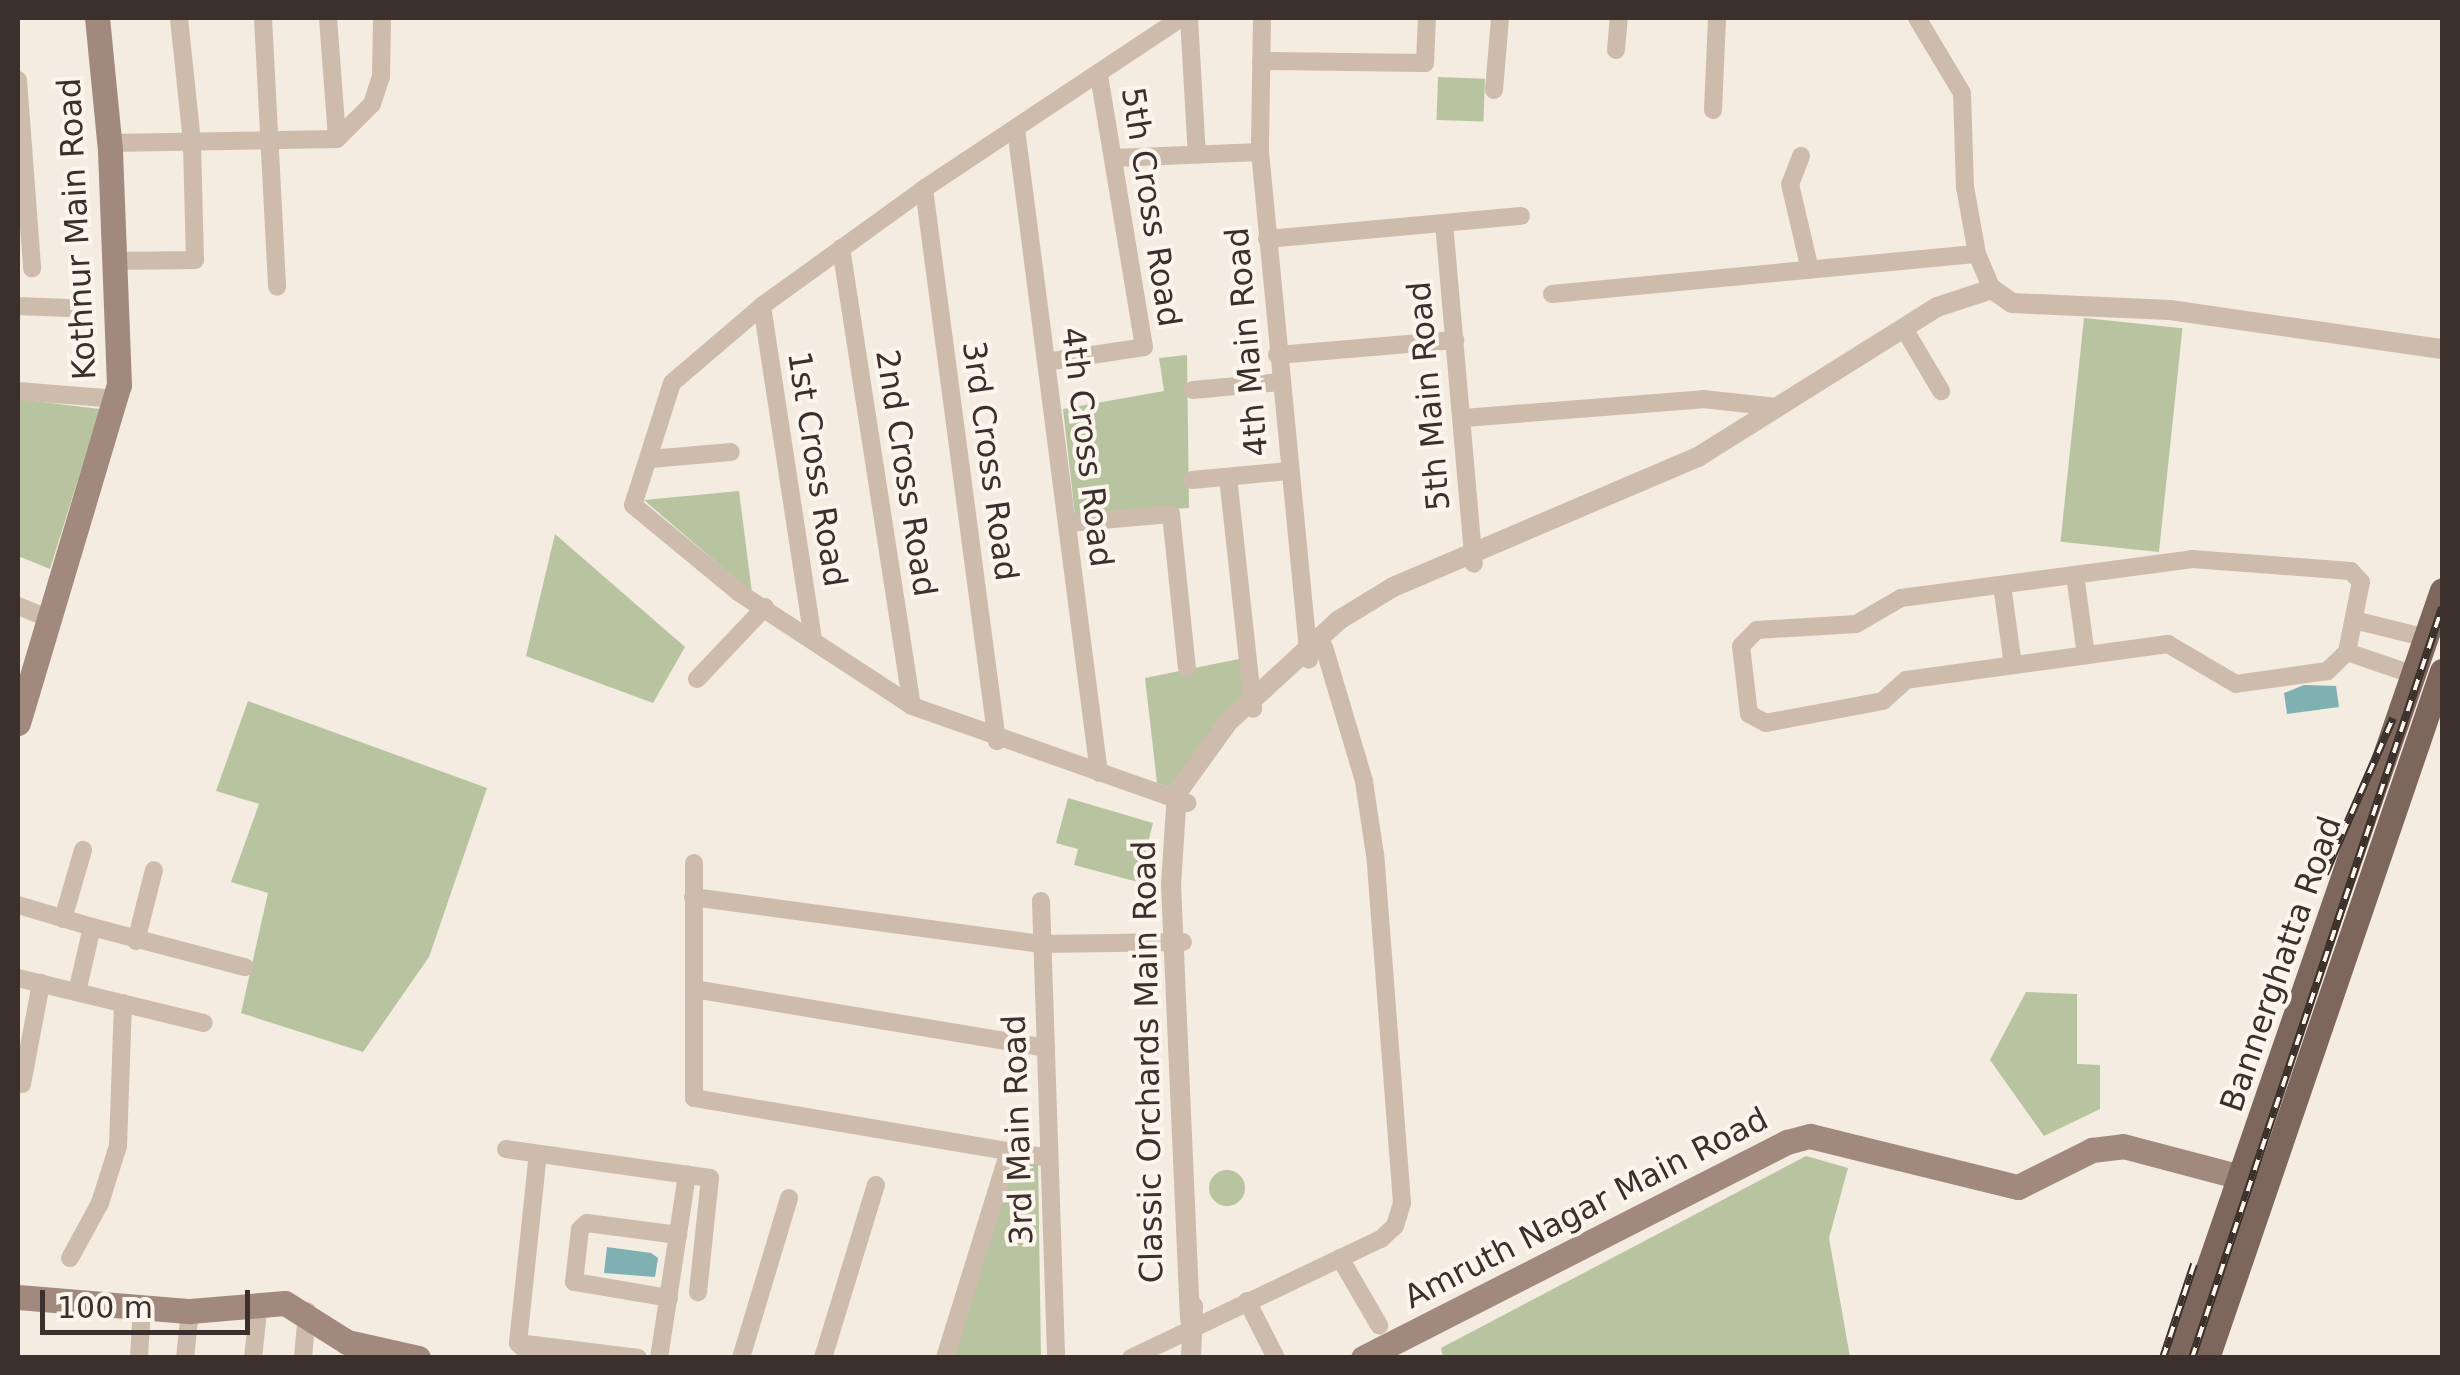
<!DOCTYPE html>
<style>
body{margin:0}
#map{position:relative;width:2460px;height:1375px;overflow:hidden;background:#f4ebe1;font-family:"DejaVu Sans",sans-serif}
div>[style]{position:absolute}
.green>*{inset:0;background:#b8c4a0;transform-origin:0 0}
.round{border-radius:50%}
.water>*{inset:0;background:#7fb0b2}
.minor>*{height:18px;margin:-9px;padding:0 9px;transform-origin:9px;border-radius:9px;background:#cdbbac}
.tertiary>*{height:20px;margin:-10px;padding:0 10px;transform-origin:10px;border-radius:10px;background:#cdbbac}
.secondary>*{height:25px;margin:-12.5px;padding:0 12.5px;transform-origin:12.5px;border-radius:12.5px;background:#a18a7d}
.primary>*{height:25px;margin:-12.5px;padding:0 12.5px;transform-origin:12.5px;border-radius:12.5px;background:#7d675c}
.rail>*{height:8px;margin-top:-4px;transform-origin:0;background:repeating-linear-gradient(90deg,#fbf5ee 0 11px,#3b302b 0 22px);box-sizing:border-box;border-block:2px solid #3b302b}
span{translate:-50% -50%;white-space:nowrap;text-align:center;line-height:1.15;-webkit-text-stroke:8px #fbf5ee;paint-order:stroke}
.street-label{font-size:32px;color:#3b302b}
.frame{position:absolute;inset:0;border:20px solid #3b302b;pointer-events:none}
.scale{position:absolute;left:40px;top:1290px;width:210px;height:45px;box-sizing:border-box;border:5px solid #3b302b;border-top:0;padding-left:12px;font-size:30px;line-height:35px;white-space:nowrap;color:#3b302b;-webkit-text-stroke:8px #fbf5ee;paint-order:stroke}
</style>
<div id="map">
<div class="green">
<i style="left:1438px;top:77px;width:47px;height:43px;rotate:2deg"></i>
<i style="left:2084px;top:318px;width:99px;height:225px;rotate:6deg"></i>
<i style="clip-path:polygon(1187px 355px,1189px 508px,1075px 515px,1063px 409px,1164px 391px,1159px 358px)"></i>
<i style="clip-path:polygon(18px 399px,100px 409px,50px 569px,18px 556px)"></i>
<i style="clip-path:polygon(739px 491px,752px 593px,644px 500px)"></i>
<i style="clip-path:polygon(555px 534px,685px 647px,653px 703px,526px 656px)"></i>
<i style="clip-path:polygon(1239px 659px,1250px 692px,1172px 788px,1157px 783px,1145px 678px)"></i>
<i style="clip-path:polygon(248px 701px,487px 788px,429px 957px,363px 1052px,241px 1013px,268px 893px,231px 882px,259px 804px,216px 791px)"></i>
<i style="clip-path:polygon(1068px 798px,1153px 823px,1138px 882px,1074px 865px,1078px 849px,1056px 843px)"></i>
<i style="clip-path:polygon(2026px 992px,2077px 994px,2077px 1064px,2100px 1065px,2100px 1109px,2044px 1136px,1990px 1060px)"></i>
<i style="clip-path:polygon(1806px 1156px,1848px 1168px,1829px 1238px,1850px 1357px,1443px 1357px,1441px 1348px)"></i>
<i style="clip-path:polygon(1015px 1161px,1038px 1163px,1041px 1357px,953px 1358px)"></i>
<i class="round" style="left:1209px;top:1170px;width:36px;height:36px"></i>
</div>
<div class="water">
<i style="clip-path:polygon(2304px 685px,2336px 686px,2339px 707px,2287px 714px,2284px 693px)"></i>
<i style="clip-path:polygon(607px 1247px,651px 1253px,658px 1258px,655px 1277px,604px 1273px)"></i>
</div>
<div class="minor">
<i style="left:263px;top:18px;width:269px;rotate:87deg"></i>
<i style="left:328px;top:18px;width:121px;rotate:85.7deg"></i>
<i style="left:1181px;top:18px;width:309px;rotate:146.4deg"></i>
<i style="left:924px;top:189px;width:200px;rotate:144.2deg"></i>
<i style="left:762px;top:306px;width:118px;rotate:139.5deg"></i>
<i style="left:672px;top:383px;width:128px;rotate:107.7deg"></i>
<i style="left:633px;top:505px;width:136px;rotate:39.6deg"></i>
<i style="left:738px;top:592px;width:208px;rotate:33.2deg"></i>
<i style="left:912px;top:706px;width:292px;rotate:19.4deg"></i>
<i style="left:1189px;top:18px;width:137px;rotate:86.7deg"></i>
<i style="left:1262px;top:18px;width:134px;rotate:90.9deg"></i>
<i style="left:1260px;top:152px;width:510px;rotate:84.49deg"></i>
<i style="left:1917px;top:18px;width:87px;rotate:59deg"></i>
<i style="left:1962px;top:93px;width:94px;rotate:88.2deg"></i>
<i style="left:1965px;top:187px;width:68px;rotate:79.8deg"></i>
<i style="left:1977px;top:254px;width:38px;rotate:67deg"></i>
<i style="left:1616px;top:50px;width:32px;rotate:-85deg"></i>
<i style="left:1261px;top:61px;width:164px;rotate:0.7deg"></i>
<i style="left:1425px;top:63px;width:45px;rotate:-87.5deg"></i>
<i style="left:18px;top:80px;width:189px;rotate:85.7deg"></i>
<i style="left:1494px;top:90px;width:72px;rotate:-85.2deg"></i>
<i style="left:1713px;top:110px;width:92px;rotate:-87.5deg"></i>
<i style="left:1016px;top:129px;width:649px;rotate:82.66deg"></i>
<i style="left:109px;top:143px;width:228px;rotate:-1deg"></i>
<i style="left:337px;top:139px;width:49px;rotate:-45deg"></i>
<i style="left:372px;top:104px;width:28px;rotate:-72deg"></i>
<i style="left:381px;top:77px;width:59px;rotate:-89deg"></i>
<i style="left:1801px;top:156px;width:30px;rotate:111deg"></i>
<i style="left:1790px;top:184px;width:88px;rotate:76.9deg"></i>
<i style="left:1114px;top:158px;width:146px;rotate:-2.4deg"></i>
<i style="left:924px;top:189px;width:557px;rotate:82.47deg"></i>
<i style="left:1444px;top:223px;width:342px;rotate:85deg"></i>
<i style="left:1267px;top:239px;width:255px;rotate:-5.2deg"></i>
<i style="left:841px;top:248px;width:463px;rotate:81.2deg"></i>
<i style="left:113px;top:261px;width:82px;rotate:-0.7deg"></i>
<i style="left:195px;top:260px;width:118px;rotate:-91.5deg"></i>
<i style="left:192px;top:142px;width:125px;rotate:-96deg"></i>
<i style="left:1552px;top:294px;width:427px;rotate:-5.4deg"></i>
<i style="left:18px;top:306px;width:50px;rotate:2.3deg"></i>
<i style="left:762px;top:306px;width:339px;rotate:81.3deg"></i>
<i style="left:1909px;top:337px;width:63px;rotate:59.3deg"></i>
<i style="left:1277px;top:355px;width:179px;rotate:-4.8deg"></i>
<i style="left:1046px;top:362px;width:99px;rotate:-8.7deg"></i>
<i style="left:1144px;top:347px;width:275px;rotate:-99.4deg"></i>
<i style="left:1193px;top:390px;width:87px;rotate:-5.3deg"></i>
<i style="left:18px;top:391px;width:99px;rotate:4.6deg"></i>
<i style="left:1464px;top:418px;width:240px;rotate:-4.5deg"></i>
<i style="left:1703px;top:399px;width:74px;rotate:6.2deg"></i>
<i style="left:650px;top:459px;width:81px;rotate:-4.9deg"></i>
<i style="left:1228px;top:477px;width:233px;rotate:83.8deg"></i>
<i style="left:1192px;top:480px;width:97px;rotate:-5.3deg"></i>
<i style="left:1067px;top:523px;width:104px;rotate:-4.9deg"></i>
<i style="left:1171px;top:514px;width:155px;rotate:84.1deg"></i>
<i style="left:2192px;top:559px;width:159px;rotate:4.3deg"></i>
<i style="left:2351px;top:571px;width:15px;rotate:48deg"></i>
<i style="left:2361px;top:582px;width:71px;rotate:101.3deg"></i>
<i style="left:2347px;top:652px;width:28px;rotate:136deg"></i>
<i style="left:2327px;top:671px;width:92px;rotate:171.9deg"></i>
<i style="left:2236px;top:684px;width:79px;rotate:-149.5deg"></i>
<i style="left:2168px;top:644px;width:264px;rotate:172.2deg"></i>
<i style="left:1906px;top:680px;width:31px;rotate:138deg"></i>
<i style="left:1883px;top:701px;width:119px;rotate:169.4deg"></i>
<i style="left:1766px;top:723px;width:19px;rotate:-152deg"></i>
<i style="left:1749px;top:714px;width:68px;rotate:-96.7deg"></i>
<i style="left:1741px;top:646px;width:23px;rotate:-45deg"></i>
<i style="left:1757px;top:630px;width:99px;rotate:-3.5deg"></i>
<i style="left:1856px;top:624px;width:52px;rotate:-30deg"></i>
<i style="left:1901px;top:598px;width:294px;rotate:-7.6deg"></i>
<i style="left:2075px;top:575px;width:81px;rotate:82.2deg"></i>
<i style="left:2002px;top:585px;width:81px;rotate:82.2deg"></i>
<i style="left:18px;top:606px;width:35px;rotate:22deg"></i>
<i style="left:2358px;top:621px;width:71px;rotate:13.8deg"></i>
<i style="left:2347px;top:652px;width:71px;rotate:18.9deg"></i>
<i style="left:697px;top:679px;width:99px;rotate:-46.6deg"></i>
<i style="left:694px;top:863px;width:235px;rotate:90deg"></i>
<i style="left:694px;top:1098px;width:360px;rotate:9.6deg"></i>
<i style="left:693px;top:897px;width:352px;rotate:7.7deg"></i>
<i style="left:1042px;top:944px;width:141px;rotate:-0.8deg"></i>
<i style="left:1041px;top:901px;width:457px;rotate:88.1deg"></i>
<i style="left:18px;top:905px;width:77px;rotate:16.6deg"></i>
<i style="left:63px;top:919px;width:72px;rotate:-73.8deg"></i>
<i style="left:136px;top:941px;width:73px;rotate:-75.8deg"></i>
<i style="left:18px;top:978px;width:191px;rotate:13.6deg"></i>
<i style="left:694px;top:989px;width:357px;rotate:9.5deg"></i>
<i style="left:77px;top:992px;width:67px;rotate:-77deg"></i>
<i style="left:92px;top:927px;width:158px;rotate:14.7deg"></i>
<i style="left:22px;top:1084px;width:103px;rotate:-79.3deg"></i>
<i style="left:506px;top:1149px;width:206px;rotate:8.1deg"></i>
<i style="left:710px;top:1178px;width:115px;rotate:96deg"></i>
<i style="left:70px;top:1258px;width:63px;rotate:-61.4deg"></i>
<i style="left:100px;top:1203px;width:60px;rotate:-72.5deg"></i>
<i style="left:118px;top:1146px;width:143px;rotate:-88deg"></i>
<i style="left:1340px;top:1258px;width:78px;rotate:59.8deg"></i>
<i style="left:669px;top:1298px;width:96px;rotate:-170.4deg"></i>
<i style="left:574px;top:1282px;width:53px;rotate:-83.5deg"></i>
<i style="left:580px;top:1229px;width:9px;rotate:-41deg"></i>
<i style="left:587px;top:1223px;width:92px;rotate:7.5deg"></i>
<i style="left:1247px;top:1301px;width:64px;rotate:63deg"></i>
<i style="left:518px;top:1343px;width:121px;rotate:7.1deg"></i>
<i style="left:139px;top:1358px;width:51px;rotate:-86.6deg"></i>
<i style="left:185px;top:1358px;width:47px;rotate:-83.9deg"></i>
<i style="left:253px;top:1358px;width:55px;rotate:-83.8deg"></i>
<i style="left:303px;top:1358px;width:47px;rotate:-85.1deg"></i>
<i style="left:533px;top:1358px;width:21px;rotate:-135deg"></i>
<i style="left:518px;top:1343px;width:190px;rotate:-84deg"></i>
<i style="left:659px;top:1358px;width:186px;rotate:-81.3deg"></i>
<i style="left:741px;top:1358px;width:167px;rotate:-73.3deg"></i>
<i style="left:823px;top:1358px;width:181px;rotate:-73deg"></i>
<i style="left:945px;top:1358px;width:213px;rotate:-72.8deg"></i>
<i style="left:1131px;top:1358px;width:277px;rotate:-25.5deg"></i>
<i style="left:1381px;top:1239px;width:19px;rotate:-43deg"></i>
<i style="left:1395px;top:1226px;width:24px;rotate:-73deg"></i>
<i style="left:1402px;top:1203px;width:349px;rotate:-94.4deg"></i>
<i style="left:1375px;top:855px;width:75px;rotate:-98.5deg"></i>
<i style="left:1364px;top:781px;width:140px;rotate:-106.6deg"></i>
</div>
<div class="tertiary">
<i style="left:1190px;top:1319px;width:434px;rotate:-92.5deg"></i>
<i style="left:1171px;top:885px;width:92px;rotate:-86.3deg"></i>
<i style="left:1177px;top:793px;width:87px;rotate:-54.3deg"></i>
<i style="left:1228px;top:722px;width:151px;rotate:-42.6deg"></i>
<i style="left:1339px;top:620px;width:63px;rotate:-31.4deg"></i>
<i style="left:1393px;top:587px;width:332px;rotate:-23.1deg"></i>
<i style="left:1698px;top:457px;width:282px;rotate:-32.1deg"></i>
<i style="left:1937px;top:307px;width:58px;rotate:-18.1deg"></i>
<i style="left:1992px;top:289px;width:24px;rotate:35deg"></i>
<i style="left:2012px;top:303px;width:158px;rotate:2.5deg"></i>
<i style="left:2170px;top:310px;width:275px;rotate:8.2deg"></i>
<i style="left:1191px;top:1358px;width:52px;rotate:-87.8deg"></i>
</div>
<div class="secondary">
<i style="left:18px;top:723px;width:353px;rotate:-73.4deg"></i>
<i style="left:119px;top:385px;width:235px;rotate:-92.2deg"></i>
<i style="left:110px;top:150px;width:133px;rotate:-95.6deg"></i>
<i style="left:18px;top:1297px;width:173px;rotate:4.7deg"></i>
<i style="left:190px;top:1311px;width:95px;rotate:-4.8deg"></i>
<i style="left:285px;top:1303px;width:73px;rotate:32.2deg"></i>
<i style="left:347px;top:1342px;width:73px;rotate:12.7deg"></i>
<i style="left:1363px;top:1358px;width:476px;rotate:-27deg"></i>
<i style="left:1787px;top:1142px;width:24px;rotate:-15deg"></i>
<i style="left:1810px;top:1136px;width:214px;rotate:13.8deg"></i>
<i style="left:2018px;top:1187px;width:83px;rotate:-26.6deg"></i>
<i style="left:2092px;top:1150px;width:31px;rotate:-7deg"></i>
<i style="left:2123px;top:1146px;width:125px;rotate:14.8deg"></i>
</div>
<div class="primary">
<i style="left:2177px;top:1358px;width:812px;rotate:-70.96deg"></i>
<i style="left:2207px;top:1358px;width:726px;rotate:-71.12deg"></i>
</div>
<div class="rail">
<i style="left:2325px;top:874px;width:170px;rotate:-66.4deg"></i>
<i style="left:2163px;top:1358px;width:99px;rotate:-71.7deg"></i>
<i style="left:2192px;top:1358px;width:791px;rotate:-71.57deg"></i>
</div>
<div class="street-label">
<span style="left:1151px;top:207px;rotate:81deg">5th Cross Road</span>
<span style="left:77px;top:229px;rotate:-93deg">Kothnur Main Road</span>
<span style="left:1247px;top:342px;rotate:-95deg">4th Main Road</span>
<span style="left:1429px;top:396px;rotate:-95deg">5th Main Road</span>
<span style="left:1087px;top:447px;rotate:83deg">4th Cross Road</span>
<span style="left:990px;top:461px;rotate:82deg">3rd Cross Road</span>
<span style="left:817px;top:469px;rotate:81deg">1st Cross Road</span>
<span style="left:906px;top:473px;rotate:81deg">2nd Cross Road</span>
<span style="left:2281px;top:964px;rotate:-71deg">Bannerghatta Road</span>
<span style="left:1148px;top:1062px;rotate:-91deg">Classic Orchards Main Road</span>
<span style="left:1018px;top:1130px;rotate:-92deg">3rd Main Road</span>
<span style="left:1586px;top:1208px;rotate:-27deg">Amruth Nagar Main Road</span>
</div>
<div class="frame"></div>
<div class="scale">100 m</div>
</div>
